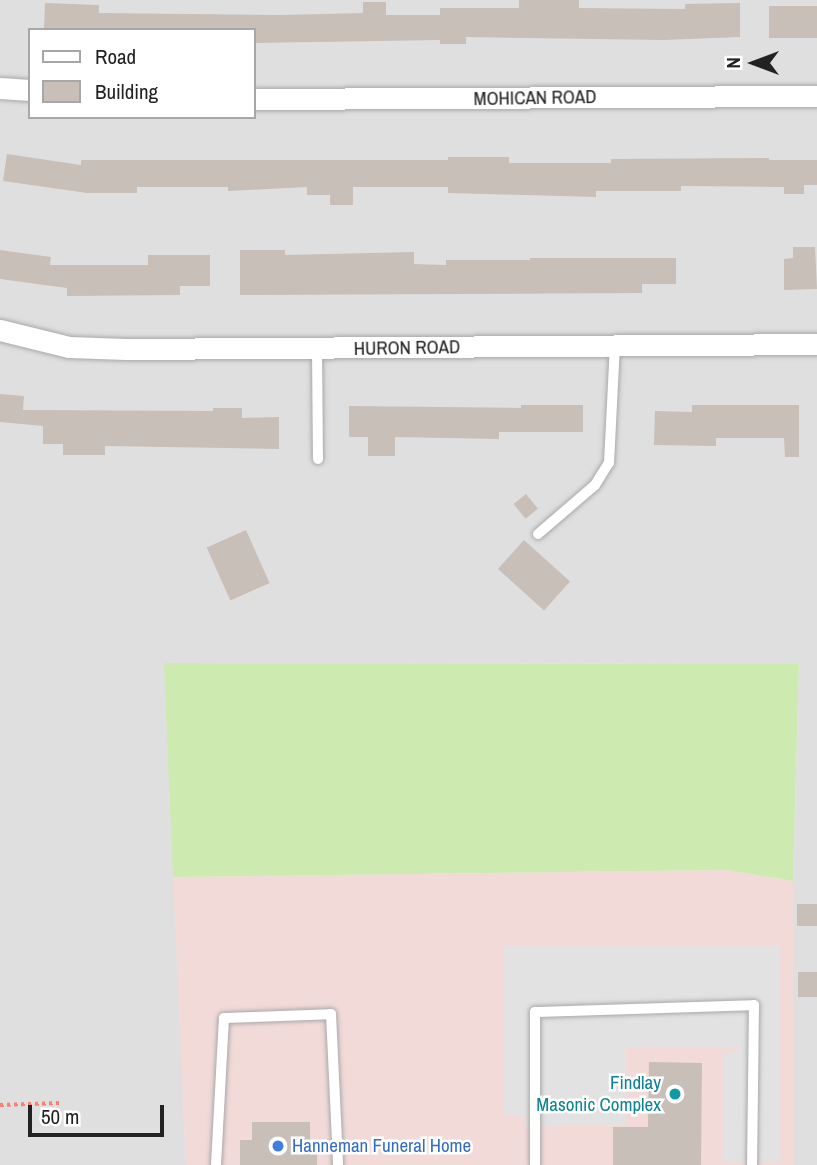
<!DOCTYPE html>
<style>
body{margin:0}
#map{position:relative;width:817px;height:1165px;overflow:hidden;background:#f2efe9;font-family:"Archivo Narrow",sans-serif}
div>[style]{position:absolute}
.residential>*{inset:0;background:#e0dfdf}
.commercial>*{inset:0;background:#f2dad9}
.grass>*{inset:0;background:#cdebb0}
.parking>*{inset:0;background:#e2e2e2}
.building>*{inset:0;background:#c7bfb8;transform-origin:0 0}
.path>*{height:3.5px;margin-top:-1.75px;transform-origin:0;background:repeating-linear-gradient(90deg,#fa8072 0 3.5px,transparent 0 7px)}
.roads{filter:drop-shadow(0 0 2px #a9a9a9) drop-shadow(0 0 2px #a9a9a9)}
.lane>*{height:10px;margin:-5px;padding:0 5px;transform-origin:5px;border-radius:5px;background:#fff}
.street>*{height:21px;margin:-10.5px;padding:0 10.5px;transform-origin:10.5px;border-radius:10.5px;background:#fff}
.dots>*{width:19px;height:19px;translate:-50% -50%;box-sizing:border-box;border:4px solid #fff;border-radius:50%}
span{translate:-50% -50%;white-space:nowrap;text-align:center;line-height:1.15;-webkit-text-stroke:5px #fff;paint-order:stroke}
.street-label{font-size:19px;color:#222}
.culture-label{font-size:19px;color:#0d838f}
.right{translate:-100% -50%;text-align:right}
.shop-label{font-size:19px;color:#366cbe}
.left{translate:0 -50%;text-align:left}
.legend{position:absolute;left:28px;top:28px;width:228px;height:91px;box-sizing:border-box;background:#fff;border:2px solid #a7a7a7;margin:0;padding:9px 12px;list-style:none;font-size:21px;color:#222}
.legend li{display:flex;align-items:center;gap:14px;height:35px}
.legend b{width:35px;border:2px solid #a7a7a7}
.north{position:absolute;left:719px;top:28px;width:70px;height:70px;-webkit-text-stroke:5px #fff;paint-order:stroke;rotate:270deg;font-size:19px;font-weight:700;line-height:28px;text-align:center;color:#222}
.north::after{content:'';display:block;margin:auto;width:24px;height:32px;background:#222;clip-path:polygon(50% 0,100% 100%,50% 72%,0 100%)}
.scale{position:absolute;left:28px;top:1105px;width:136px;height:32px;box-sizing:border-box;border:4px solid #222;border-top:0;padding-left:9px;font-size:21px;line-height:24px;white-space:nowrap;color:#222;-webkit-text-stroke:5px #fff;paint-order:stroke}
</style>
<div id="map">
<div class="residential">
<i style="clip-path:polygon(evenodd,0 0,817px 0,817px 1165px,793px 1165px,793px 881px,799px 664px,165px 663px,186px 1165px,0 1165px,0 0,30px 30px,254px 30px,254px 117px,30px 117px,30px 30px)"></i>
</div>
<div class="commercial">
<i style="clip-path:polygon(727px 870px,793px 881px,793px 1165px,186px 1165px,173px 877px)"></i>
</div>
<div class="grass">
<i style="clip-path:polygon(164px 663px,799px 664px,793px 881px,727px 870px,173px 877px)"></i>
</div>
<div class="parking">
<i style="clip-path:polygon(503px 946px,779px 946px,780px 1162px,723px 1162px,723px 1053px,740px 1052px,740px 1047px,626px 1048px,626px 1126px,525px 1126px,525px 1115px,504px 1115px)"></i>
</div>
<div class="building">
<i style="clip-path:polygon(519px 0,579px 0,579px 8px,685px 9px,685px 4px,740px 3px,740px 37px,664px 40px,466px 37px,466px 44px,440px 44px,440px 40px,254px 43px,254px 30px,44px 30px,45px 3px,99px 5px,99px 13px,281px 15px,363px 13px,363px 2px,386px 2px,386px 15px,440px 15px,440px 8px,519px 8px)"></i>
<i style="left:769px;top:6px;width:48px;height:32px"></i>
<i style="clip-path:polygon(7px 154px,81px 165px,81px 160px,448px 160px,448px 157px,509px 157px,509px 163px,611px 163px,611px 159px,769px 158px,769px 160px,817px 160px,817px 185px,804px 185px,804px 194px,784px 194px,784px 187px,681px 186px,681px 191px,596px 191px,596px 197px,448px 193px,448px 187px,353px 187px,353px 205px,330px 205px,330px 195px,307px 195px,307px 187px,228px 191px,228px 187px,137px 187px,137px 193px,87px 193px,3px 181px)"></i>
<i style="clip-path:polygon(793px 247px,815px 247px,817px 289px,784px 290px,784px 259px,793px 258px)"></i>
<i style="clip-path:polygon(0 250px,51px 257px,50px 265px,148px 265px,148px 255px,210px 255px,210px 286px,180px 286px,180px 295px,67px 296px,67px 288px,0 279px)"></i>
<i style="clip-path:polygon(240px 250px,285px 250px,285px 255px,414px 252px,414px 264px,446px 265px,446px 260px,530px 260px,530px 258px,676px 258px,676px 284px,642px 284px,642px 293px,240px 295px)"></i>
<i style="clip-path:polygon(0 394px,24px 396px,23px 410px,213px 411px,213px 408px,242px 408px,242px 418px,279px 417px,279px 449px,105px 446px,105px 455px,63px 455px,63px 444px,43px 444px,43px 426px,0 422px)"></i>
<i style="clip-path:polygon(521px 405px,583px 405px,583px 432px,499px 432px,499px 439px,395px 437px,395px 456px,368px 456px,368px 437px,349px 437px,349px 406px,521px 408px)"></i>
<i style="clip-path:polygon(692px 405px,799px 405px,799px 457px,785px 457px,784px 438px,716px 438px,716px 446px,654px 445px,655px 411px,692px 412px)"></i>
<i style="left:526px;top:494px;width:19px;height:16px;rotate:51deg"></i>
<i style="left:246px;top:530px;width:58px;height:43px;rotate:66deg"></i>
<i style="left:524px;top:540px;width:62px;height:39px;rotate:42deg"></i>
<i style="left:797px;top:904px;width:20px;height:22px"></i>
<i style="left:798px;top:972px;width:19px;height:25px"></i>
<i style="clip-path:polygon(649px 1062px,702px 1063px,701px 1165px,613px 1165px,613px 1127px,648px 1127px)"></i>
<i style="clip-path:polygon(252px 1122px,310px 1122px,310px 1141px,317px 1141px,317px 1165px,240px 1165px,240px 1140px,252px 1140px)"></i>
</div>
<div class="path">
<i style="left:0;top:1105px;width:59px;rotate:-1.9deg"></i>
</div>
<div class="roads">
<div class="lane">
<i style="left:317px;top:349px;width:110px;rotate:89.5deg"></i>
<i style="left:538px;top:534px;width:75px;rotate:-40.7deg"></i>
<i style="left:595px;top:485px;width:26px;rotate:-58deg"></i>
<i style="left:609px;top:463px;width:117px;rotate:-87.1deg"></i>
<i style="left:216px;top:1165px;width:147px;rotate:-86.9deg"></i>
<i style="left:224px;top:1018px;width:107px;rotate:-2.1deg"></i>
<i style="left:331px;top:1014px;width:151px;rotate:87.3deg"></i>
<i style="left:535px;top:1165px;width:153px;rotate:-90deg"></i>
<i style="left:535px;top:1012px;width:219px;rotate:-1.8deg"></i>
<i style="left:754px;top:1005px;width:160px;rotate:90.7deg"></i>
</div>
<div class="street">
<i style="left:0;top:88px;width:30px;rotate:4deg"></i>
<i style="left:254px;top:99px;width:563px;rotate:-0.31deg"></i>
<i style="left:0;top:330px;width:71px;rotate:13.8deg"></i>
<i style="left:69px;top:347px;width:57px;rotate:2deg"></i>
<i style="left:126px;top:349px;width:691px;rotate:-0.41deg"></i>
</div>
</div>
<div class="dots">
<i style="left:675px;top:1094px;background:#0f9aa8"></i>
<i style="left:278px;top:1146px;background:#3f7fe0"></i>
</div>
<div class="street-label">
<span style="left:535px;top:98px;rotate:-1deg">MOHICAN ROAD</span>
<span style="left:407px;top:348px;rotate:-1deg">HURON ROAD</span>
</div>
<div class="culture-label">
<span class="right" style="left:661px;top:1094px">Findlay<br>Masonic Complex</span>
</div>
<div class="shop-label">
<span class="left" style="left:292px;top:1146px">Hanneman Funeral Home</span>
</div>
<ul class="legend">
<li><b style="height:9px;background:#fff"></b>Road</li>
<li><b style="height:19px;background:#c7bfb8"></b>Building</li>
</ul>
<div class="north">N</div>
<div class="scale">50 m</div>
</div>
